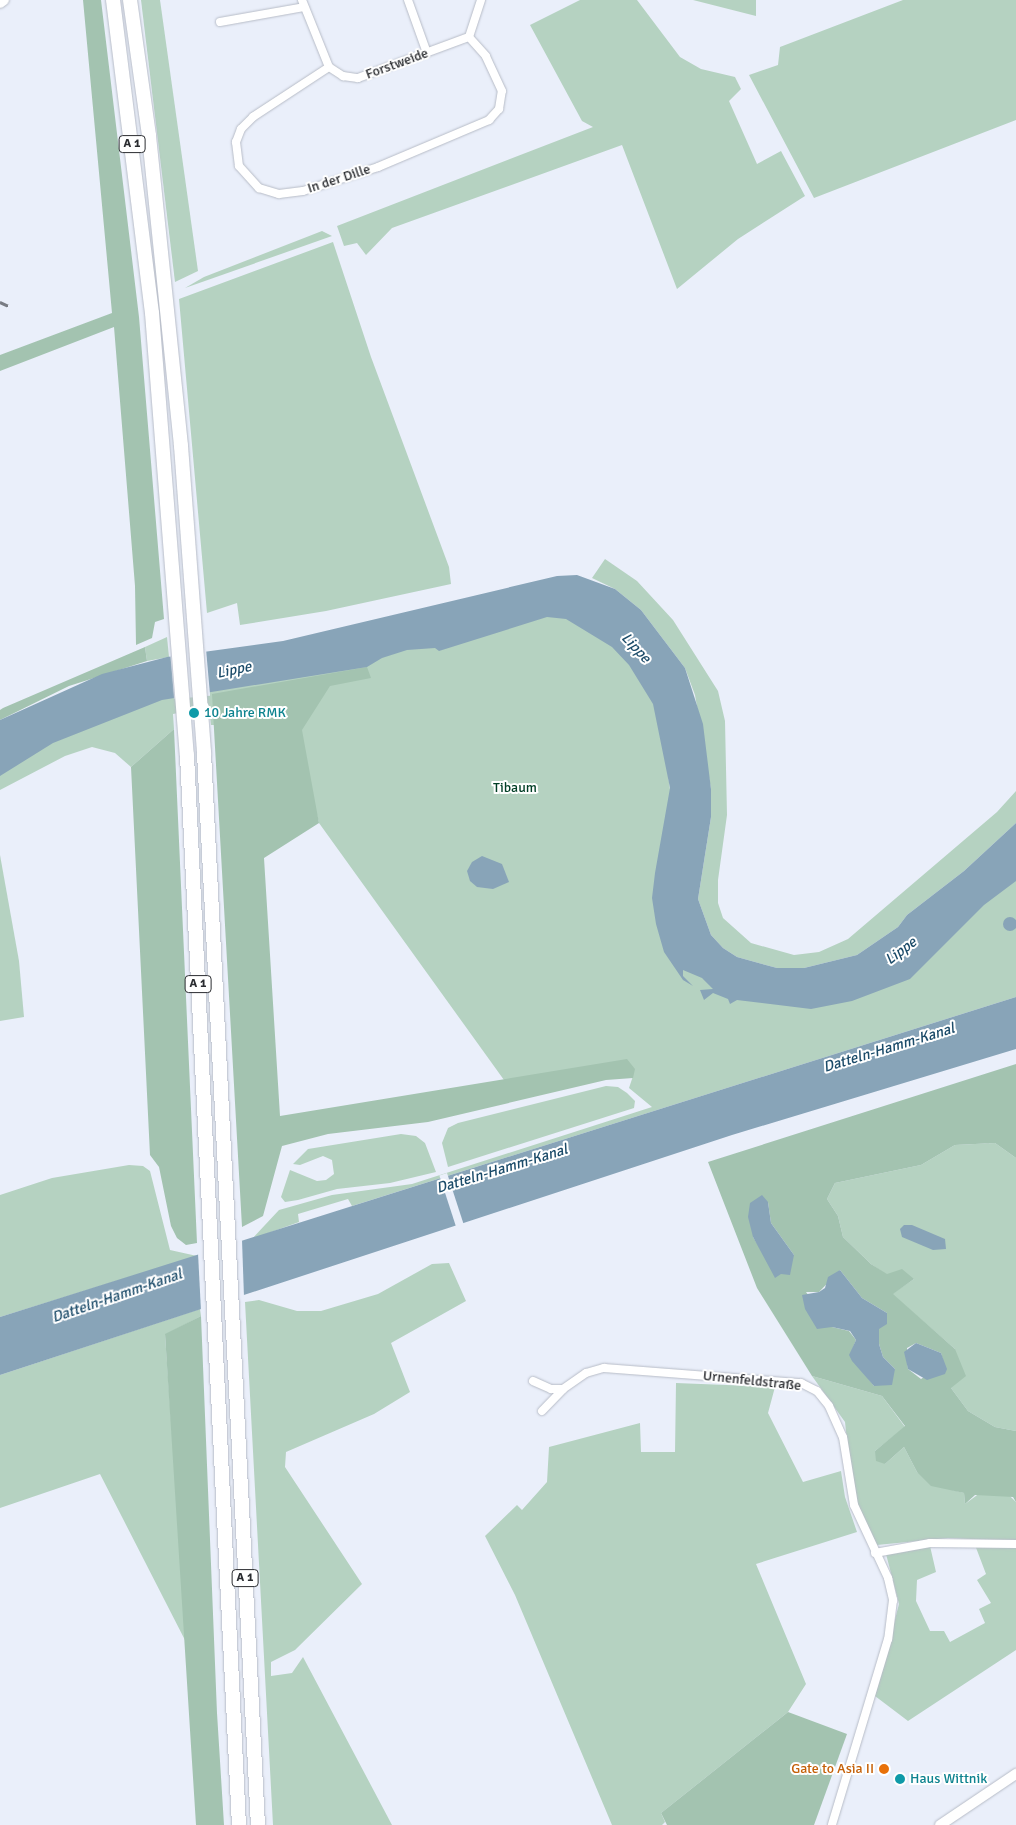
<!DOCTYPE html>
<meta charset="utf-8">
<style>
body{margin:0}
#map{position:relative;width:1016px;height:1825px;overflow:hidden;background:#eaeffa;font-family:Signika,sans-serif}
div>[style]{position:absolute}
.green>*{inset:0;background:#b5d2c1}
.forest>*{inset:0;background:#a3c3b0}
.water>*{inset:0;background:#88a4b8}
.round{border-radius:50%}
.pier>*{inset:0;background:#eaeffa;transform-origin:0 0}
.roads{filter:drop-shadow(0 0 1px #b7bcc7) drop-shadow(0 0 1px #b7bcc7)}
.minor>*{height:8px;margin:-4px;padding:0 4px;transform-origin:4px;border-radius:4px;background:#fff}
.secondary>*{height:10px;margin:-5px;padding:0 5px;transform-origin:5px;border-radius:5px;background:#fff}
.motorway>*{height:14px;margin:-7px;padding:0 7px;transform-origin:7px;border-radius:7px;background:#fff}
.rail>*{height:2.5px;margin-top:-1.25px;transform-origin:0;background:repeating-linear-gradient(90deg,#797c83 0 9px,transparent 0 18px)}
.dots>*{width:14px;height:14px;translate:-50% -50%;box-sizing:border-box;border:2px solid #fff;border-radius:50%}
span{translate:-50% -50%;white-space:nowrap;text-align:center;line-height:1.15;-webkit-text-stroke:4px #fff;paint-order:stroke}
.shield-label span{padding:1px 4px;background:#fff;border:1px solid;border-radius:4px;-webkit-text-stroke-width:0}
.shield-label{font-size:12px;color:#2a2c30;font-weight:700}
.street-label{font-size:14px;color:#2a2c30}
.culture-label{font-size:14px;color:#0d838f}
.left{translate:0 -50%;text-align:left}
.park-label{font-size:14px;color:#003e25}
.food-label{font-size:14px;color:#c56008}
.right{translate:-100% -50%;text-align:right}
.water-label{font-size:15px;color:#1b4b69;font-style:italic}
</style>
<div id="map">
<div class="green">
<i style="clip-path:polygon(141px 0,160px 0,198px 271px,175px 282px)"></i>
<i style="clip-path:polygon(580px 0,637px 0,680px 57px,701px 69px,735px 77px,741px 89px,729px 101px,757px 164px,781px 151px,805px 196px,738px 239px,677px 289px,622px 145px,392px 228px,366px 255px,357px 243px,344px 246px,337px 226px,593px 127px,582px 121px,530px 25px)"></i>
<i style="clip-path:polygon(693px 0,756px 0,756px 16px)"></i>
<i style="clip-path:polygon(903px 0,1016px 0,1016px 120px,814px 198px,749px 75px,778px 65px,780px 47px)"></i>
<i style="clip-path:polygon(322px 231px,332px 236px,185px 288px,204px 277px)"></i>
<i style="clip-path:polygon(333px 242px,371px 357px,449px 567px,451px 584px,326px 611px,240px 625px,237px 603px,207px 613px,179px 299px)"></i>
<i style="clip-path:polygon(605px 559px,637px 581px,673px 620px,718px 691px,725px 721px,727px 815px,718px 880px,718px 903px,723px 918px,751px 943px,794px 955px,819px 952px,848px 939px,997px 812px,1016px 791px,1016px 823px,964px 871px,907px 915px,898px 927px,857px 955px,804px 968px,777px 968px,737px 957px,723px 948px,711px 935px,698px 899px,711px 817px,711px 789px,695px 695px,685px 668px,641px 610px,615px 589px,592px 578px)"></i>
<i style="clip-path:polygon(555px 598px,652px 658px,691px 943px,811px 988px,1016px 851px,1016px 997px,352px 1206px,348px 1199px,298px 1214px,299px 1222px,252px 1239px,279px 1210px,332px 1195px,412px 1184px,652px 1107px,629px 1088px,633px 1076px,504px 1080px,319px 823px,317px 815px,217px 725px,211px 725px,209px 707px,173px 714px,174px 729px,131px 767px,115px 753px,92px 747px,65px 756px,0 790px,0 744px,32px 728px)"></i>
<i style="clip-path:polygon(167px 637px,169px 657px,147px 661px,145px 647px)"></i>
<i style="clip-path:polygon(0 855px,19px 961px,24px 1017px,0 1021px)"></i>
<i style="clip-path:polygon(606px 1086px,618px 1087px,627px 1093px,635px 1101px,634px 1108px,448px 1167px,442px 1143px,448px 1128px,458px 1123px)"></i>
<i style="clip-path:polygon(401px 1134px,416px 1136px,425px 1143px,436px 1172px,390px 1183px,337px 1189px,298px 1200px,285px 1202px,281px 1197px,290px 1170px,317px 1181px,326px 1180px,334px 1174px,332px 1160px,323px 1156px,300px 1165px,293px 1164px,308px 1149px)"></i>
<i style="clip-path:polygon(995px 1143px,1016px 1158px,1016px 1431px,995px 1427px,968px 1411px,951px 1388px,955px 1349px,892px 1294px,914px 1279px,887px 1275px,871px 1264px,843px 1237px,838px 1216px,827px 1199px,835px 1183px,921px 1165px,955px 1145px)"></i>
<i style="clip-path:polygon(129px 1165px,143px 1166px,150px 1171px,170px 1250px,197px 1256px,0 1317px,0 1195px,52px 1178px)"></i>
<i style="clip-path:polygon(449px 1263px,466px 1301px,391px 1343px,410px 1392px,374px 1414px,286px 1452px,285px 1467px,362px 1584px,295px 1650px,271px 1662px,271px 1676px,292px 1673px,303px 1657px,392px 1825px,273px 1825px,245px 1302px,259px 1300px,297px 1311px,321px 1311px,378px 1294px,432px 1264px)"></i>
<i style="clip-path:polygon(200px 1309px,201px 1316px,165px 1335px,187px 1644px,100px 1474px,0 1508px,0 1375px)"></i>
<i style="clip-path:polygon(812px 1376px,882px 1396px,905px 1427px,875px 1451px,885px 1464px,904px 1447px,917px 1472px,949px 1489px,964px 1493px,965px 1504px,995px 1482px,1016px 1502px,1016px 1541px,948px 1538px,877px 1545px,859px 1511px,852px 1488px,845px 1422px)"></i>
<i style="clip-path:polygon(676px 1383px,775px 1387px,768px 1413px,803px 1482px,841px 1471px,845px 1497px,857px 1532px,756px 1564px,806px 1684px,788px 1712px,661px 1813px,665px 1822px,662px 1825px,612px 1825px,515px 1595px,485px 1536px,517px 1505px,522px 1510px,547px 1482px,549px 1447px,640px 1423px,641px 1452px,675px 1452px)"></i>
<i style="clip-path:polygon(975px 1545px,1016px 1547px,1016px 1650px,908px 1721px,875px 1696px,899px 1604px,886px 1554px,930px 1546px,936px 1572px,917px 1580px,916px 1601px,930px 1631px,944px 1631px,950px 1642px,985px 1623px,979px 1609px,991px 1603px,977px 1580px,986px 1574px)"></i>
</div>
<div class="forest">
<i style="clip-path:polygon(83px 0,101px 0,139px 317px,164px 619px,155px 622px,152px 638px,136px 645px,135px 586px,114px 327px,0 371px,0 355px,112px 313px)"></i>
<i style="clip-path:polygon(145px 647px,147px 661px,69px 686px,0 720px,0 710px,3px 708px)"></i>
<i style="clip-path:polygon(367px 667px,371px 678px,330px 686px,302px 730px,319px 823px,264px 858px,280px 1116px,627px 1059px,635px 1069px,633px 1078px,606px 1080px,428px 1122px,328px 1134px,282px 1146px,263px 1216px,242px 1227px,212px 694px)"></i>
<i style="clip-path:polygon(174px 729px,197px 1243px,186px 1245px,177px 1238px,171px 1226px,159px 1167px,150px 1155px,131px 767px)"></i>
<i style="clip-path:polygon(evenodd,1016px 1064px,1016px 1158px,995px 1143px,955px 1145px,921px 1165px,835px 1183px,827px 1199px,838px 1216px,843px 1237px,871px 1264px,887px 1274px,902px 1269px,914px 1279px,893px 1294px,955px 1349px,966px 1376px,951px 1388px,968px 1411px,995px 1427px,1016px 1431px,1016px 1502px,1013px 1497px,975px 1495px,965px 1504px,964px 1493px,931px 1486px,917px 1472px,904px 1447px,885px 1464px,876px 1461px,875px 1451px,905px 1426px,882px 1396px,812px 1376px,757px 1288px,708px 1162px,1016px 1064px,768px 1202px,771px 1223px,794px 1255px,763px 1253px,753px 1237px,768px 1202px,1016px 1064px,840px 1270px,862px 1298px,887px 1313px,878px 1329px,879px 1344px,883px 1357px,895px 1369px,874px 1386px,850px 1355px,856px 1340px,849px 1331px,832px 1327px,806px 1292px,819px 1292px,840px 1270px,1016px 1064px,916px 1343px,941px 1353px,944px 1364px,921px 1379px,908px 1369px,907px 1362px,907px 1348px,916px 1343px)"></i>
<i style="clip-path:polygon(201px 1316px,217px 1713px,224px 1825px,196px 1825px,165px 1334px)"></i>
<i style="clip-path:polygon(788px 1712px,847px 1734px,814px 1825px,667px 1825px,661px 1813px)"></i>
</div>
<div class="water">
<i style="clip-path:polygon(577px 575px,615px 589px,641px 610px,685px 668px,703px 724px,711px 789px,711px 817px,698px 899px,711px 935px,723px 948px,737px 957px,777px 968px,804px 968px,857px 955px,898px 927px,907px 915px,964px 871px,1016px 823px,1016px 881px,984px 905px,910px 979px,852px 1001px,811px 1009px,737px 1000px,730px 1004px,728px 999px,713px 993px,704px 1000px,700px 990px,713px 989px,702px 978px,683px 970px,683px 976px,693px 986px,683px 980px,664px 952px,656px 924px,652px 898px,655px 873px,670px 788px,653px 704px,629px 665px,612px 647px,566px 619px,547px 617px,439px 651px,435px 648px,407px 650px,382px 658px,367px 667px,162px 700px,53px 743px,0 776px,0 720px,102px 674px,167px 657px,283px 641px,557px 576px)"></i>
<i style="clip-path:polygon(482px 856px,502px 864px,509px 882px,493px 889px,477px 887px,470px 881px,467px 871px,472px 862px)"></i>
<i class="round" style="left:1003px;top:917px;width:14px;height:14px"></i>
<i style="clip-path:polygon(1016px 997px,1016px 1049px,732px 1135px,0 1375px,0 1317px)"></i>
<i style="clip-path:polygon(762px 1195px,768px 1202px,771px 1223px,794px 1255px,790px 1275px,781px 1274px,775px 1278px,753px 1237px,748px 1217px,750px 1203px)"></i>
<i style="clip-path:polygon(904px 1225px,912px 1225px,945px 1239px,946px 1249px,933px 1250px,902px 1237px,900px 1229px)"></i>
<i style="clip-path:polygon(840px 1270px,862px 1298px,887px 1313px,887px 1324px,879px 1329px,879px 1344px,883px 1357px,895px 1369px,892px 1385px,874px 1386px,852px 1361px,849px 1355px,856px 1340px,850px 1331px,832px 1327px,817px 1329px,805px 1309px,802px 1295px,819px 1292px,825px 1288px,828px 1277px)"></i>
<i style="clip-path:polygon(916px 1343px,941px 1353px,947px 1369px,945px 1374px,927px 1380px,908px 1369px,904px 1352px)"></i>
</div>
<div class="pier">
<i style="left:206px;top:649px;width:47px;height:36px;rotate:85deg"></i>
<i style="left:447px;top:1173px;width:55px;height:8px;rotate:72deg"></i>
<i style="clip-path:polygon(242px 1240px,244px 1297px,201px 1311px,198px 1253px)"></i>
</div>
<div class="roads">
<div class="minor">
<i style="left:302px;top:0;width:72px;rotate:68.1deg"></i>
<i style="left:329px;top:67px;width:17px;rotate:33deg"></i>
<i style="left:343px;top:76px;width:15px;rotate:8deg"></i>
<i style="left:358px;top:78px;width:118px;rotate:-20.3deg"></i>
<i style="left:469px;top:37px;width:39px;rotate:-72deg"></i>
<i style="left:408px;top:0;width:56px;rotate:70.3deg"></i>
<i style="left:220px;top:22px;width:85px;rotate:-10.1deg"></i>
<i style="left:329px;top:67px;width:91px;rotate:146.7deg"></i>
<i style="left:253px;top:117px;width:17px;rotate:135deg"></i>
<i style="left:241px;top:129px;width:14px;rotate:111deg"></i>
<i style="left:236px;top:142px;width:24px;rotate:83deg"></i>
<i style="left:239px;top:166px;width:30px;rotate:48deg"></i>
<i style="left:259px;top:188px;width:21px;rotate:17deg"></i>
<i style="left:279px;top:194px;width:24px;rotate:-7deg"></i>
<i style="left:303px;top:191px;width:79px;rotate:-17.7deg"></i>
<i style="left:378px;top:167px;width:121px;rotate:-22.9deg"></i>
<i style="left:489px;top:120px;width:15px;rotate:-48deg"></i>
<i style="left:499px;top:109px;width:18px;rotate:-81deg"></i>
<i style="left:502px;top:91px;width:38px;rotate:-115deg"></i>
<i style="left:486px;top:56px;width:25px;rotate:-132deg"></i>
<i style="left:533px;top:1381px;width:20px;rotate:24deg"></i>
<i style="left:551px;top:1389px;width:12px"></i>
<i style="left:563px;top:1389px;width:28px;rotate:-35deg"></i>
<i style="left:586px;top:1373px;width:19px;rotate:-16deg"></i>
<i style="left:604px;top:1368px;width:198px;rotate:4.4deg"></i>
<i style="left:801px;top:1383px;width:18px;rotate:27deg"></i>
<i style="left:817px;top:1391px;width:19px;rotate:51deg"></i>
<i style="left:829px;top:1406px;width:34px;rotate:66deg"></i>
<i style="left:843px;top:1437px;width:69px;rotate:80.8deg"></i>
<i style="left:854px;top:1505px;width:81px;rotate:65deg"></i>
<i style="left:888px;top:1578px;width:23px;rotate:77deg"></i>
<i style="left:893px;top:1600px;width:39px;rotate:97deg"></i>
<i style="left:888px;top:1639px;width:194px;rotate:106.8deg"></i>
<i style="left:542px;top:1411px;width:30px;rotate:-46deg"></i>
<i style="left:875px;top:1553px;width:56px;rotate:-10.3deg"></i>
<i style="left:930px;top:1543px;width:86px;rotate:0.7deg"></i>
</div>
<div class="secondary">
<i style="left:0;top:3px;width:5px;rotate:-37deg"></i>
<i style="left:940px;top:1825px;width:92px;rotate:-33.9deg"></i>
</div>
<div class="motorway">
<i style="left:113px;top:0;width:315px;rotate:82.9deg"></i>
<i style="left:152px;top:313px;width:443px;rotate:85.5deg"></i>
<i style="left:187px;top:755px;width:1071px;rotate:87.22deg"></i>
<i style="left:130px;top:0;width:137px;rotate:82deg"></i>
<i style="left:149px;top:136px;width:312px;rotate:84.1deg"></i>
<i style="left:181px;top:446px;width:308px;rotate:85.7deg"></i>
<i style="left:204px;top:753px;width:1073px;rotate:87.12deg"></i>
</div>
</div>
<div class="rail">
<i style="left:0;top:302px;width:17px;rotate:25deg"></i>
</div>
<div class="dots">
<i style="left:194px;top:713px;background:#0f9aa8"></i>
<i style="left:884px;top:1769px;background:#e8710a"></i>
<i style="left:900px;top:1779px;background:#0f9aa8"></i>
</div>
<div class="shield-label">
<span style="left:132px;top:144px">A 1</span>
<span style="left:198px;top:984px">A 1</span>
<span style="left:245px;top:1578px">A 1</span>
</div>
<div class="street-label">
<span style="left:397px;top:64px;rotate:-20deg">Forstweide</span>
<span style="left:339px;top:179px;rotate:-18deg">In der Dille</span>
<span style="left:752px;top:1381px;rotate:6deg">Urnenfeldstraße</span>
</div>
<div class="culture-label">
<span class="left" style="left:204px;top:713px">10 Jahre RMK</span>
<span class="left" style="left:910px;top:1779px">Haus Wittnik</span>
</div>
<div class="park-label">
<span style="left:515px;top:788px">Tibaum</span>
</div>
<div class="food-label">
<span class="right" style="left:874px;top:1769px">Gate to Asia II</span>
</div>
<div class="water-label">
<span style="left:636px;top:648px;rotate:47deg">Lippe</span>
<span style="left:234px;top:670px;rotate:-12deg">Lippe</span>
<span style="left:901px;top:951px;rotate:-37deg">Lippe</span>
<span style="left:889px;top:1048px;rotate:-17deg">Datteln-Hamm-Kanal</span>
<span style="left:502px;top:1169px;rotate:-17deg">Datteln-Hamm-Kanal</span>
<span style="left:117px;top:1296px;rotate:-19deg">Datteln-Hamm-Kanal</span>
</div>
</div>
